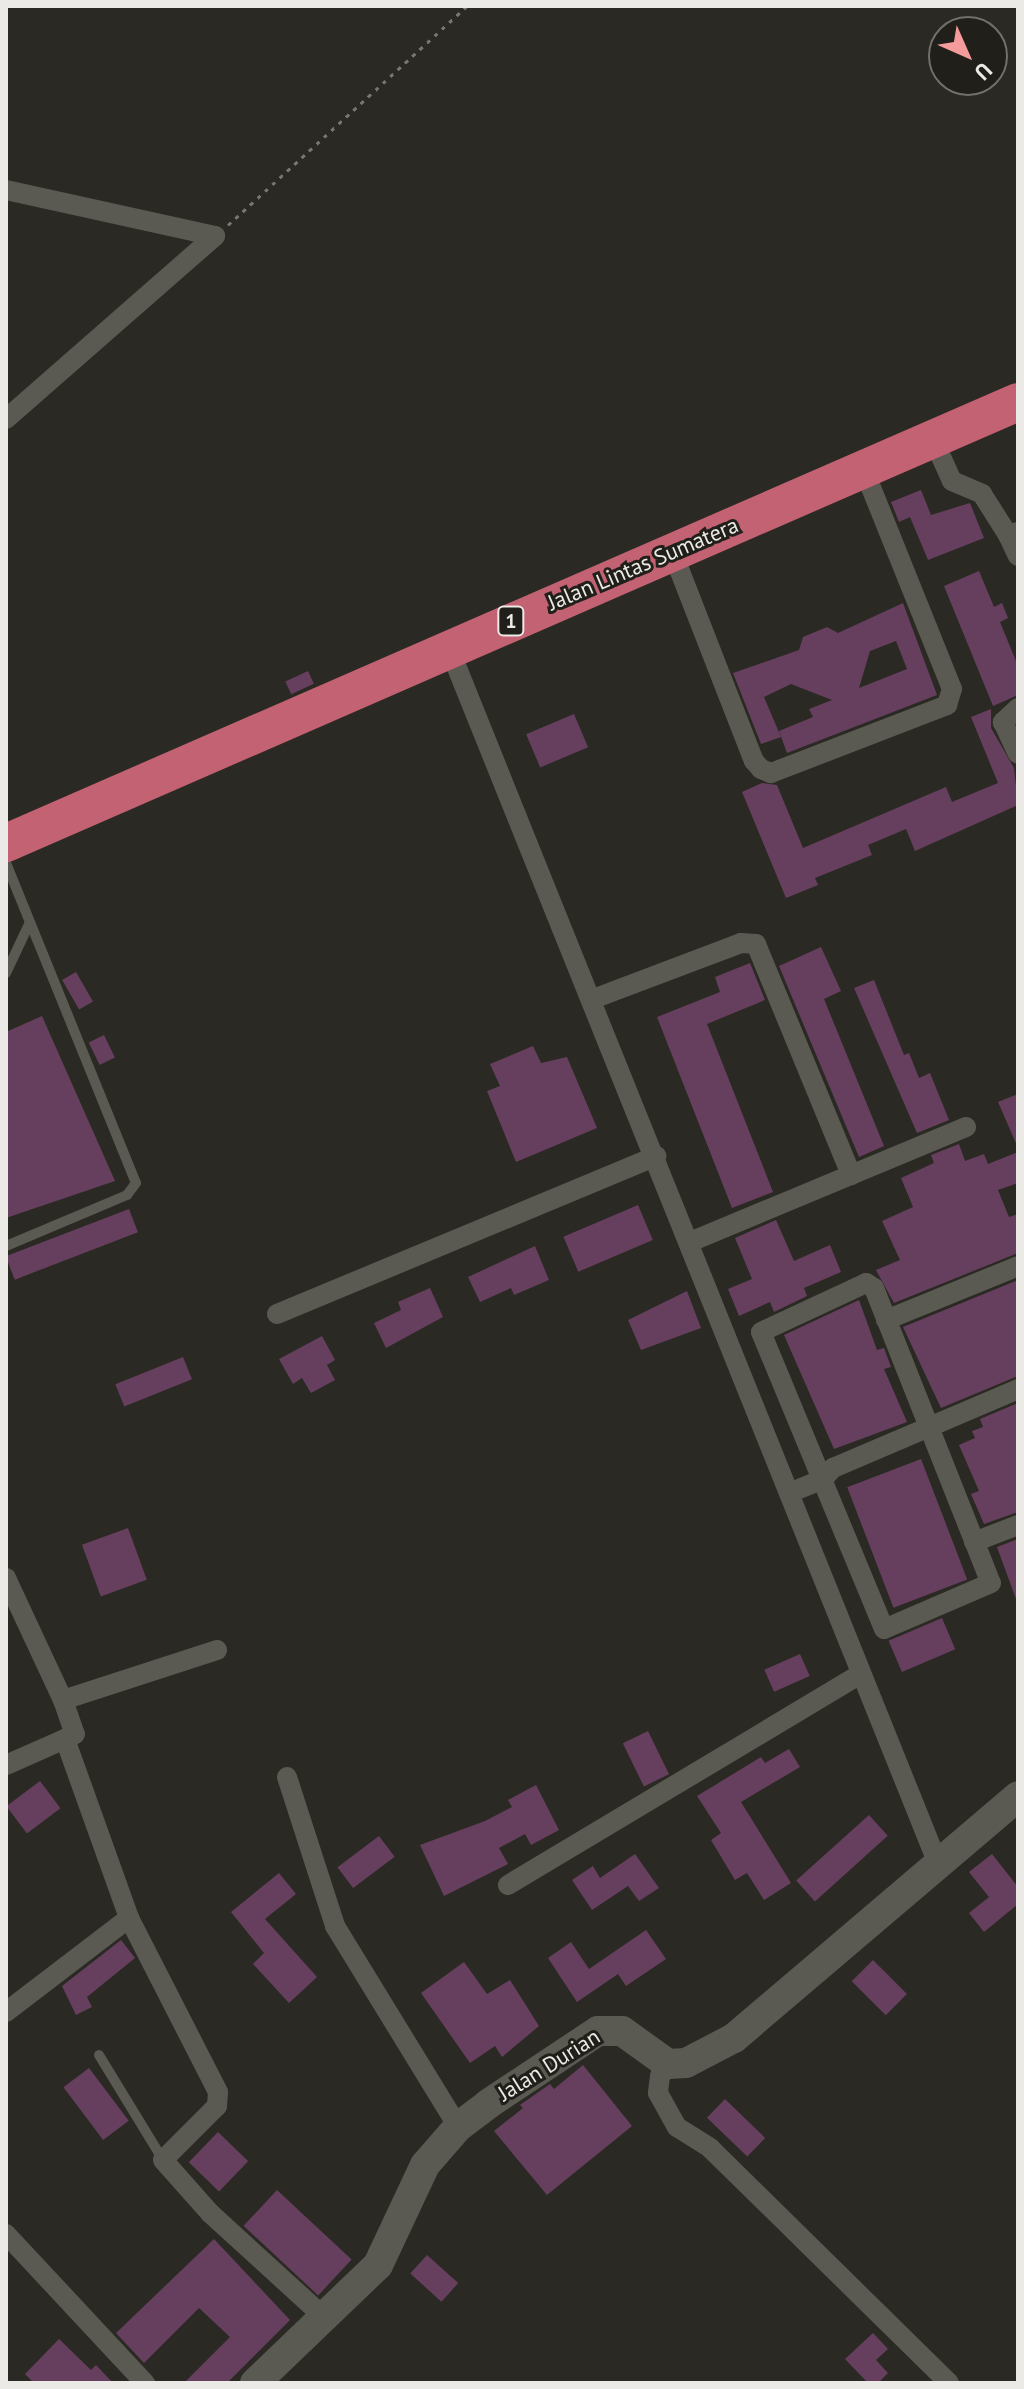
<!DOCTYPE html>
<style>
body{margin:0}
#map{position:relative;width:1024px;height:2389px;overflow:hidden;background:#2a2923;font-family:"PT Sans",sans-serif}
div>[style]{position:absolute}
.building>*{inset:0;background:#673f5e;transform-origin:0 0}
.path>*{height:3px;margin-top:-1.5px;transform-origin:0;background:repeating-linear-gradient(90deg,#777671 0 4px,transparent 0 10px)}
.lane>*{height:10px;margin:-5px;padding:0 5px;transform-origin:5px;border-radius:5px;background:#5b5a52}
.street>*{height:20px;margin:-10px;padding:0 10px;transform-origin:10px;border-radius:10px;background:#5b5a52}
.secondary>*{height:30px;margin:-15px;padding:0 15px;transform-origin:15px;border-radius:15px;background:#5b5a52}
.highway>*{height:38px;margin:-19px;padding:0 19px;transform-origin:19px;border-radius:19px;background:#c36273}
span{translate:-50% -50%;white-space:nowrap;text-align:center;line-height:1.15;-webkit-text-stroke:6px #211f19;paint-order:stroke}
.shield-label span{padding:2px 6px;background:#211f19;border:2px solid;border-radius:6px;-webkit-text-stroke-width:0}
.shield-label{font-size:20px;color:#ebeae6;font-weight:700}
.street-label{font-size:22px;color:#ebeae6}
.frame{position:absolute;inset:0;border:8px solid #ebeae6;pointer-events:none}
.north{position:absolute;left:928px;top:16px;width:80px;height:80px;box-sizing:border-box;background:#211f19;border:2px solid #72706b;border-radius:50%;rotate:135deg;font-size:22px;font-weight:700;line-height:32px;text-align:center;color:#ebeae6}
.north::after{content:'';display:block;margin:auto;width:28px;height:36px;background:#f59b9b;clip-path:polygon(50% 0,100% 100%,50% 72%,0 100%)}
</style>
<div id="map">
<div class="building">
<i style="clip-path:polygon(921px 490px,931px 515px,970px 503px,984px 538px,928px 560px,910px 517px,899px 522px,891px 502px)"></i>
<i style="clip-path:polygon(979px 571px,994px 607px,1002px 603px,1008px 618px,1000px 622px,1018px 666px,1018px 695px,993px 706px,944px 586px)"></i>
<i style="clip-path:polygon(evenodd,903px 603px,937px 695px,787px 753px,779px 731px,813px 717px,809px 709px,832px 700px,791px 684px,764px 697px,781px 737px,761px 744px,733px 673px,799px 650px,803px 637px,827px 627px,838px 633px,903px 603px,896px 641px,907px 669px,859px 688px,870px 651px,896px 641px)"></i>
<i style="left:308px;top:671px;width:14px;height:25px;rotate:65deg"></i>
<i style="clip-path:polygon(991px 709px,991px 728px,1014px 768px,1018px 805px,915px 851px,906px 829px,868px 845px,872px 855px,815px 878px,818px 885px,786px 898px,742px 792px,762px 783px,777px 785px,803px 848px,946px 787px,952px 802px,998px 783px,971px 717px)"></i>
<i style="left:574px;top:714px;width:36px;height:52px;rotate:67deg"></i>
<i style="clip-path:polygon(821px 947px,841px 991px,824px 999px,884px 1146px,859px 1157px,779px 966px)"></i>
<i style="clip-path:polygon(750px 963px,765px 1000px,707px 1024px,773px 1192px,732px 1208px,657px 1017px,720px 992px,715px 977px)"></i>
<i style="left:76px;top:972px;width:34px;height:16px;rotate:60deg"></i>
<i style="clip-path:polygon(874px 980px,904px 1055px,909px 1053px,919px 1078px,930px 1073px,949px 1120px,917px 1133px,854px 988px)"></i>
<i style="clip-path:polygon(42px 1016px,115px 1181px,6px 1218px,6px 1032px)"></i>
<i style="left:104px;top:1035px;width:25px;height:17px;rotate:64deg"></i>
<i style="clip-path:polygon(533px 1046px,541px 1063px,567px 1057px,597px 1128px,516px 1162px,487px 1091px,500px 1086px,490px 1064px)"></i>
<i style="clip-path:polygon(1018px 1094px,1018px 1148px,998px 1102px)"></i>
<i style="clip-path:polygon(959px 1144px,965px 1161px,984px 1154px,988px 1164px,1018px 1152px,1018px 1183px,998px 1190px,1009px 1217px,1018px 1214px,1018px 1253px,894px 1303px,876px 1270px,900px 1260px,882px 1221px,913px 1207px,901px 1178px,934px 1163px,931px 1155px)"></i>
<i style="left:638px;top:1205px;width:38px;height:81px;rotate:67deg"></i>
<i style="left:129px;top:1209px;width:25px;height:132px;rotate:69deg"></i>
<i style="clip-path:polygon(776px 1220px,794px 1261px,830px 1245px,841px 1272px,804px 1288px,807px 1296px,774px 1312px,770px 1302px,739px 1316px,728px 1289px,752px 1279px,735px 1238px)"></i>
<i style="clip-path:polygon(535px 1246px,549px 1280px,514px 1295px,511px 1288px,480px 1302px,468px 1277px)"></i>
<i style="clip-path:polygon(1018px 1280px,1018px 1376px,941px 1408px,903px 1327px)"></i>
<i style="clip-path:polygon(430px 1288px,443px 1317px,386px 1348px,374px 1323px,401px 1310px,398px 1302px)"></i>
<i style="clip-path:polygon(687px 1291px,701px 1328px,641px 1350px,628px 1320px)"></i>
<i style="clip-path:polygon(859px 1300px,877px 1350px,884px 1348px,891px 1367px,884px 1369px,907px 1422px,834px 1449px,784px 1335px)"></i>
<i style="clip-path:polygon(322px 1336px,335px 1360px,327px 1365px,335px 1380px,311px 1393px,302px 1378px,293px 1384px,279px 1359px)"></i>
<i style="left:183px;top:1357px;width:24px;height:73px;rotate:68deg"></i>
<i style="clip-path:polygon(1018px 1403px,1018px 1512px,984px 1524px,971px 1494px,979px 1491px,959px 1445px,975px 1438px,972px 1431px,983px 1427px,980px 1419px)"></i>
<i style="left:921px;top:1459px;width:129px;height:79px;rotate:69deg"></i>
<i style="left:128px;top:1528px;width:55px;height:49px;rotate:70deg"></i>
<i style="clip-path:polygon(1018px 1539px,1018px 1599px,1016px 1599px,997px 1547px)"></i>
<i style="left:942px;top:1618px;width:34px;height:58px;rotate:67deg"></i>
<i style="left:800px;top:1654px;width:24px;height:39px;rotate:66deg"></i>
<i style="left:648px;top:1731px;width:48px;height:28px;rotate:64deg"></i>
<i style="clip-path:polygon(789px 1749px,800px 1767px,741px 1802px,791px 1883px,764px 1900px,747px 1873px,735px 1880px,711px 1840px,721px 1833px,697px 1796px,761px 1757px,765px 1763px)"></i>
<i style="left:40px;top:1781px;width:34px;height:42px;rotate:53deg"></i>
<i style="clip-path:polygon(536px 1785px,559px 1830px,531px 1845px,525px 1834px,499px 1848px,508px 1864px,444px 1896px,420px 1845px,485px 1821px,512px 1807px,508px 1800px)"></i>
<i style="left:869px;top:1815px;width:28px;height:98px;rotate:48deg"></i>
<i style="left:379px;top:1836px;width:26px;height:52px;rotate:53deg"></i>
<i style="clip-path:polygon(635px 1854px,659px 1888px,639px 1901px,628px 1886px,592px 1910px,572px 1880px,593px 1866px,600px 1878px)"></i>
<i style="clip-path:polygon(992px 1854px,1018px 1887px,1018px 1904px,984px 1932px,969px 1913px,989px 1897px,969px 1872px)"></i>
<i style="clip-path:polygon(279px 1873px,296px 1894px,265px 1919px,317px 1977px,289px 2003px,253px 1964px,264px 1953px,231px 1912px)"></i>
<i style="clip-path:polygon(646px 1930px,666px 1959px,626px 1986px,618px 1974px,577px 2002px,548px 1958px,571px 1942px,589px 1969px)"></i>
<i style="clip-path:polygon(121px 1940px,135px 1958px,87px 1997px,92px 2007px,76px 2015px,62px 1986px)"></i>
<i style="left:873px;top:1960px;width:48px;height:30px;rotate:45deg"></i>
<i style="clip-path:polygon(464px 1962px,487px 1994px,510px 1980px,539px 2026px,502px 2057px,495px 2046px,470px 2063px,421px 1993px)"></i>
<i style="clip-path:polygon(583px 2065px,632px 2126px,547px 2195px,494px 2131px,523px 2108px,520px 2105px,550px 2084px,554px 2089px)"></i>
<i style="left:89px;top:2068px;width:66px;height:32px;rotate:53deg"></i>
<i style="left:725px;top:2099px;width:56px;height:26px;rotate:44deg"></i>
<i style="left:218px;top:2132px;width:42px;height:42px;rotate:44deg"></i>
<i style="left:277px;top:2190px;width:102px;height:49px;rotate:43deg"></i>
<i style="clip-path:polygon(214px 2239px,290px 2320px,227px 2383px,184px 2383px,230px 2337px,199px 2308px,144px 2363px,116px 2333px)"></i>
<i style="left:427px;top:2255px;width:42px;height:25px;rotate:42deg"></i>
<i style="clip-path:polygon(873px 2333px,888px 2349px,876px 2360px,888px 2373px,878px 2383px,868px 2383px,845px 2359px)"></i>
<i style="clip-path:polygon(59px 2339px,91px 2370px,96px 2365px,113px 2383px,34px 2383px,25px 2374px)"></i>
</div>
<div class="path">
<i style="left:228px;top:225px;width:324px;rotate:-42.5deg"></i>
</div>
<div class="lane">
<i style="left:6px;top:863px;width:345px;rotate:67.9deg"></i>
<i style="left:136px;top:1183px;width:15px;rotate:127deg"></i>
<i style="left:127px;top:1195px;width:131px;rotate:157.1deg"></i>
<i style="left:6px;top:973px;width:56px;rotate:-64.8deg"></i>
<i style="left:99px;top:2055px;width:123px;rotate:58.6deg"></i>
</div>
<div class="street">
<i style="left:6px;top:190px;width:214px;rotate:12.4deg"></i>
<i style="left:6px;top:419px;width:278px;rotate:-41.2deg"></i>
<i style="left:933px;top:439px;width:46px;rotate:65.7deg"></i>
<i style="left:952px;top:481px;width:33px;rotate:23deg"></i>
<i style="left:982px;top:494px;width:49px;rotate:57.6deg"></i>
<i style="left:1008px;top:535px;width:10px;rotate:-17deg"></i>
<i style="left:1008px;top:535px;width:23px;rotate:65deg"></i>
<i style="left:672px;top:551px;width:225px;rotate:68.7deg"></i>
<i style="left:754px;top:761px;width:11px;rotate:49deg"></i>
<i style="left:761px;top:769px;width:11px;rotate:22deg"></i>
<i style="left:771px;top:773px;width:189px;rotate:-21.1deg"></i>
<i style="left:947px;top:705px;width:17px;rotate:-73deg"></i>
<i style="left:952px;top:689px;width:238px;rotate:-111.9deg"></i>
<i style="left:449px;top:648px;width:1313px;rotate:68.09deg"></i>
<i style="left:1018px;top:708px;width:21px;rotate:137deg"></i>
<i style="left:1003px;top:722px;width:35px;rotate:65deg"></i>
<i style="left:593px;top:999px;width:158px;rotate:-20.7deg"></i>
<i style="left:741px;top:943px;width:15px;rotate:4deg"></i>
<i style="left:756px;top:944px;width:250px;rotate:67.6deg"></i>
<i style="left:690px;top:1242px;width:299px;rotate:-22.6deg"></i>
<i style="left:866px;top:1283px;width:9px;rotate:32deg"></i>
<i style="left:874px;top:1288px;width:317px;rotate:68.4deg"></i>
<i style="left:991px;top:1583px;width:116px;rotate:156.7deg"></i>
<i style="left:884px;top:1629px;width:321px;rotate:-112.5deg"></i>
<i style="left:761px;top:1332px;width:116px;rotate:-25deg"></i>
<i style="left:277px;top:1314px;width:411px;rotate:-22.6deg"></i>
<i style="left:886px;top:1320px;width:143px;rotate:-22.2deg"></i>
<i style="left:789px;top:1493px;width:37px;rotate:-22deg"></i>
<i style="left:823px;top:1479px;width:15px;rotate:-48deg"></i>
<i style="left:833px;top:1468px;width:201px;rotate:-23.1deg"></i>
<i style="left:974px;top:1542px;width:47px;rotate:-21.1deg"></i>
<i style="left:6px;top:1578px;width:135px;rotate:65deg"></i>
<i style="left:63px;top:1700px;width:162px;rotate:-18deg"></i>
<i style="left:63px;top:1700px;width:36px;rotate:71deg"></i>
<i style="left:75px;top:1734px;width:11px;rotate:153deg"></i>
<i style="left:6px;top:1765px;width:64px;rotate:-23.8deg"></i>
<i style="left:65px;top:1739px;width:190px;rotate:70.3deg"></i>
<i style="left:129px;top:1918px;width:195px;rotate:62.9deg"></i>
<i style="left:218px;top:2092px;width:14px;rotate:94deg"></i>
<i style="left:217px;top:2106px;width:76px;rotate:135deg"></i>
<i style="left:163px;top:2160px;width:71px;rotate:48.4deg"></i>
<i style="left:210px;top:2213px;width:156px;rotate:42.4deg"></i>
<i style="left:287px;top:1777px;width:157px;rotate:72.1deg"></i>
<i style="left:335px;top:1926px;width:236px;rotate:58.5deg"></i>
<i style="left:508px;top:1885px;width:411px;rotate:-30.9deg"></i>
<i style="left:6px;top:2012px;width:155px;rotate:-37.4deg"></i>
<i style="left:668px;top:2064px;width:14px;rotate:124deg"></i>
<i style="left:660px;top:2076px;width:17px;rotate:97deg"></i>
<i style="left:658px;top:2093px;width:39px;rotate:61deg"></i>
<i style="left:677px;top:2127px;width:39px;rotate:32deg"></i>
<i style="left:710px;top:2148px;width:335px;rotate:44.5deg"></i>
<i style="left:6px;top:2234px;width:204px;rotate:47deg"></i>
</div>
<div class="secondary">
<i style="left:255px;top:2383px;width:170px;rotate:-43.8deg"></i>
<i style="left:378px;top:2265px;width:110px;rotate:-64.8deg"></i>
<i style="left:425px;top:2165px;width:50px;rotate:-49deg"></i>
<i style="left:458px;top:2127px;width:38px;rotate:-37deg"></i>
<i style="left:488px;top:2104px;width:132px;rotate:-33.6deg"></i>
<i style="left:598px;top:2031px;width:24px"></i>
<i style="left:622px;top:2031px;width:57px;rotate:35.7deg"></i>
<i style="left:668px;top:2064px;width:18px;rotate:-3deg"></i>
<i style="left:686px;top:2063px;width:54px;rotate:-27.5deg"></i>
<i style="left:734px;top:2038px;width:373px;rotate:-40.4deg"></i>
</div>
<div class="highway">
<i style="left:6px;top:843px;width:1104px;rotate:-23.55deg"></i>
</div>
<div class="shield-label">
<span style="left:511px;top:621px">1</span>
</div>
<div class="street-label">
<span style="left:643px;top:564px;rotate:-23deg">Jalan Lintas Sumatera</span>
<span style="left:549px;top:2065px;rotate:-32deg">Jalan Durian</span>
</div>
<div class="frame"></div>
<div class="north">U</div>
</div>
